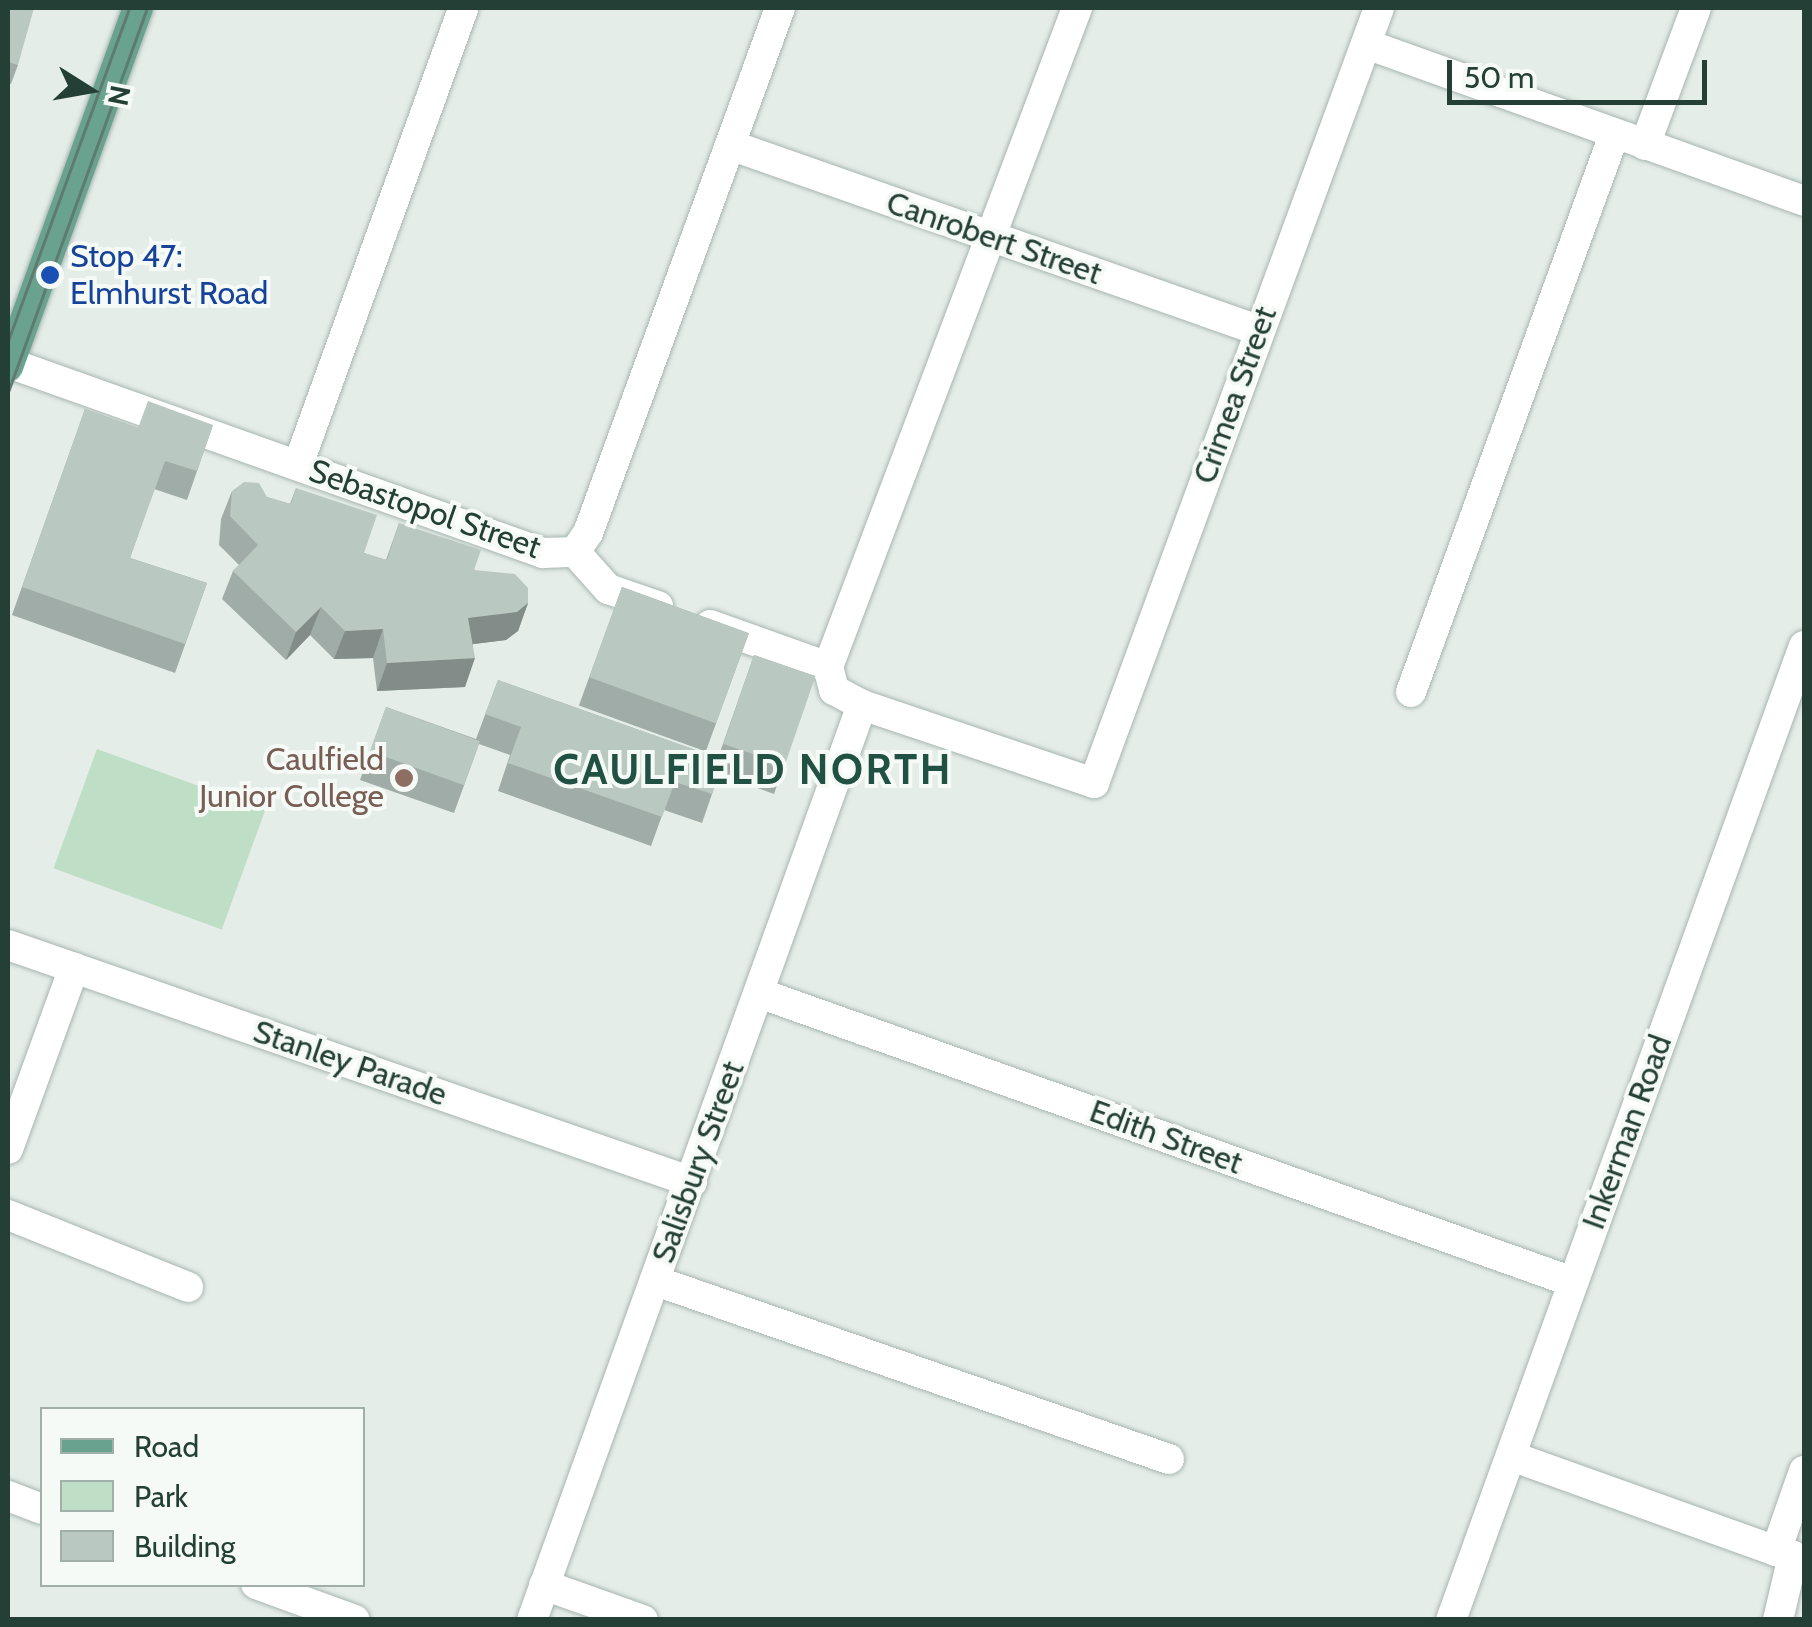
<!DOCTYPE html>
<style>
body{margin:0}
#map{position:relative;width:1812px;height:1627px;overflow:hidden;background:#e5ede9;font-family:Cabin,sans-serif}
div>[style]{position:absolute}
.green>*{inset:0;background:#bedec5;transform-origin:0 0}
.roads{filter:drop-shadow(0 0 2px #a7b5b0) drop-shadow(0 0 2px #a7b5b0)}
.minor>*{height:30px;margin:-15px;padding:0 15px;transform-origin:15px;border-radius:15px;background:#fff}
.major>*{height:30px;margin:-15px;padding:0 15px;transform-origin:15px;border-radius:15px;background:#6aa290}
.tram>*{height:2.5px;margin:-1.25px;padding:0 1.25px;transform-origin:1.25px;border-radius:1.25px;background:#5f7a71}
.wall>*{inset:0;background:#a0aca7;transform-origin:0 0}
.shaded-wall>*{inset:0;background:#828c88}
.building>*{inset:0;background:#bac8c2;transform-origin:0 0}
.dots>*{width:28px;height:28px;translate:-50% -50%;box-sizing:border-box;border:5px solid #f5faf7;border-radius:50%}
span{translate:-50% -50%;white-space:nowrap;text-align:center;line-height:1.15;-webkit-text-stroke:8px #f5faf7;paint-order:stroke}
.street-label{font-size:32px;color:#243f36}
.transit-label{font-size:32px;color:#164399}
.left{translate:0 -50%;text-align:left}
.education-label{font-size:32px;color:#785e54}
.right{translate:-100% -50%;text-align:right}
.district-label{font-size:42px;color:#205142;font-weight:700;letter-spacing:2.5px}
.frame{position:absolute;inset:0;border:10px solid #243f36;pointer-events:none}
.legend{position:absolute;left:40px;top:1407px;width:325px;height:180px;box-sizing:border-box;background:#f5faf7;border:2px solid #a1afaa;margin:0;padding:12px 18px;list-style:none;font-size:30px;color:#243f36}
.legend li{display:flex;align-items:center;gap:20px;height:50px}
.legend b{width:50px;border:2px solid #a1afaa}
.north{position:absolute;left:40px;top:40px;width:100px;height:100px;-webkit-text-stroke:8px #f5faf7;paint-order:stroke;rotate:101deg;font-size:28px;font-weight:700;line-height:40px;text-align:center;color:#243f36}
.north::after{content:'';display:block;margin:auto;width:35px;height:45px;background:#243f36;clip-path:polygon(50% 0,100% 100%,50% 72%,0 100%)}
.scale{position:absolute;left:1447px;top:60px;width:260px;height:45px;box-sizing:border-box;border:5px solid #243f36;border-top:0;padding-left:12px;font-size:30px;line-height:35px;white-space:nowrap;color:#243f36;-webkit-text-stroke:8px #f5faf7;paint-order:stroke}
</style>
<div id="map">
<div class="green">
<i style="left:97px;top:749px;width:179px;height:127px;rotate:20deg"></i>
</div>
<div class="roads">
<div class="minor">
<i style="left:1077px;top:8px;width:704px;rotate:110.7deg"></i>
<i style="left:828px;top:667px;width:24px;rotate:75deg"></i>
<i style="left:834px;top:690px;width:32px;rotate:28deg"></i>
<i style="left:862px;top:705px;width:245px;rotate:18.6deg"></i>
<i style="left:1094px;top:783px;width:826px;rotate:-69.81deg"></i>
<i style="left:1366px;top:44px;width:465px;rotate:19.7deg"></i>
<i style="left:730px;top:145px;width:559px;rotate:19.31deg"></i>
<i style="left:1645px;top:145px;width:146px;rotate:-69.6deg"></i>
<i style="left:9px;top:363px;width:567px;rotate:19.59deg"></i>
<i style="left:543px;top:553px;width:32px;rotate:-2deg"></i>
<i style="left:575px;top:552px;width:23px;rotate:-56deg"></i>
<i style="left:588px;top:533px;width:559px;rotate:-69.91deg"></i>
<i style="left:298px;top:465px;width:486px;rotate:-70.1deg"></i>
<i style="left:575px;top:552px;width:50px;rotate:48.3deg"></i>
<i style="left:608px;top:589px;width:53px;rotate:18.8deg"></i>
<i style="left:710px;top:625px;width:125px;rotate:19.6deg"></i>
<i style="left:1411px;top:692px;width:593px;rotate:-69.98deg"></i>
<i style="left:8px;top:945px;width:724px;rotate:19.11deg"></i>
<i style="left:759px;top:993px;width:864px;rotate:19.55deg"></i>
<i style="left:8px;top:1149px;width:193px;rotate:-70deg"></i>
<i style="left:8px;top:1215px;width:194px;rotate:21.8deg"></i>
<i style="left:656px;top:1281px;width:543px;rotate:19.14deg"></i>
<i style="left:1511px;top:1456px;width:282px;rotate:19.7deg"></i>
<i style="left:1776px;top:1551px;width:85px;rotate:-70.7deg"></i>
<i style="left:8px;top:1496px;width:36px;rotate:21deg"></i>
<i style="left:1776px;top:1551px;width:18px;rotate:16deg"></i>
<i style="left:1793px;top:1556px;width:66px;rotate:103.2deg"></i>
<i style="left:256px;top:1584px;width:105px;rotate:20deg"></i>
<i style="left:544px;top:1585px;width:105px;rotate:19.5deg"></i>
<i style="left:532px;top:1620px;width:973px;rotate:-70.17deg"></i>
<i style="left:1451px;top:1620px;width:1036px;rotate:-70.08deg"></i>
</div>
<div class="major">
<i style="left:8px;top:367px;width:382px;rotate:-70.1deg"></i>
</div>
</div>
<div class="tram">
<i style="left:8px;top:341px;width:354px;rotate:-70deg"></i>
<i style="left:8px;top:392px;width:408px;rotate:-70.1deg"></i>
</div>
<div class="wall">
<i style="clip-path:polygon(8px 8px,18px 65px,11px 84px,8px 83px)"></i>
<i style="clip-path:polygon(85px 409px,138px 428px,213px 425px,187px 500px,154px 489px,130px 558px,207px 583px,175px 673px,12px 615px)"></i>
<i style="clip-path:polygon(296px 488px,364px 553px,386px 560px,399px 523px,528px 603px,518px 631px,506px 640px,473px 644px,465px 687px,377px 691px,373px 658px,334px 659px,310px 635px,286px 660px,222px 599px,233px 571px,239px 565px,219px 545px,221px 519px,232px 491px,267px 497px,290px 504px)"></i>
<i style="left:622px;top:587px;width:135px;height:126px;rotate:20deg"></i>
<i style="clip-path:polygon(754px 655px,815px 676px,774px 794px,719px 774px,702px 823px,664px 810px,651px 846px,498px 791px,510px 755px,479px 744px,454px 813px,360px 780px,386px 707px,476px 739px,498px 680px,718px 758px)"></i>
</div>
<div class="shaded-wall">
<i style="clip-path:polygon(528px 603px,518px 631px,506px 640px,458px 646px,468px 618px)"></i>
<i style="clip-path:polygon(321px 607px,310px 635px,286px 660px,296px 632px)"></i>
<i style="clip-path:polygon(383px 629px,373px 658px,334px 659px,345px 631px)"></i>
<i style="clip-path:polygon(475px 658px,465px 687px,377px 691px,387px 663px)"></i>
</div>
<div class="building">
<i style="clip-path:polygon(8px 8px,34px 8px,18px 65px,8px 62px)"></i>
<i style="clip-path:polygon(148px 401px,213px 425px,197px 471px,165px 461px,130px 558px,207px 583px,185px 644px,22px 587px,85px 409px,138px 428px)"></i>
<i style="clip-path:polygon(244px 482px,259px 483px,267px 497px,291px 504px,296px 488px,377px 515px,364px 553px,387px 560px,399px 523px,481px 550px,474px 570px,515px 574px,528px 588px,528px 603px,517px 612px,468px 618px,475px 658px,387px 663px,383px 629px,345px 631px,321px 607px,296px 632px,233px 571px,258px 545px,230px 516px,232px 491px)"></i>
<i style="left:622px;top:587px;width:135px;height:96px;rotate:20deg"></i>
<i style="left:754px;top:655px;width:65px;height:94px;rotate:19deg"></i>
<i style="clip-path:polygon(498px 680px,724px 760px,712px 794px,675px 782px,662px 817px,508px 763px,521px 727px,485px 714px)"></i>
<i style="left:386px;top:707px;width:100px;height:47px;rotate:20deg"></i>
</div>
<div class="dots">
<i style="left:50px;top:275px;background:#1a4fb4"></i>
<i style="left:404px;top:778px;background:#8d6e63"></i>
</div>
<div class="street-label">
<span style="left:994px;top:238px;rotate:19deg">Canrobert Street</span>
<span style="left:1235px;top:395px;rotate:-70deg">Crimea Street</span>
<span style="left:425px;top:509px;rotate:19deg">Sebastopol Street</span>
<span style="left:350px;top:1063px;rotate:19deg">Stanley Parade</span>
<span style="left:1627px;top:1132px;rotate:-70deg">Inkerman Road</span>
<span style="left:1166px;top:1137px;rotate:20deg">Edith Street</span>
<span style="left:698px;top:1162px;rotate:-70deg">Salisbury Street</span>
</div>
<div class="transit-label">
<span class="left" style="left:70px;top:275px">Stop 47:<br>Elmhurst Road</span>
</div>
<div class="education-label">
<span class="right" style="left:384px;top:778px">Caulfield<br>Junior College</span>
</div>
<div class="district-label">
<span style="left:753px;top:769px">CAULFIELD NORTH</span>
</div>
<div class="frame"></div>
<ul class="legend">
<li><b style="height:12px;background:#6aa290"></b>Road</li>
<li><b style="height:28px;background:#bedec5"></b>Park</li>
<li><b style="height:28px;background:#bac8c2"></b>Building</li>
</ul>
<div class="north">N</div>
<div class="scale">50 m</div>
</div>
